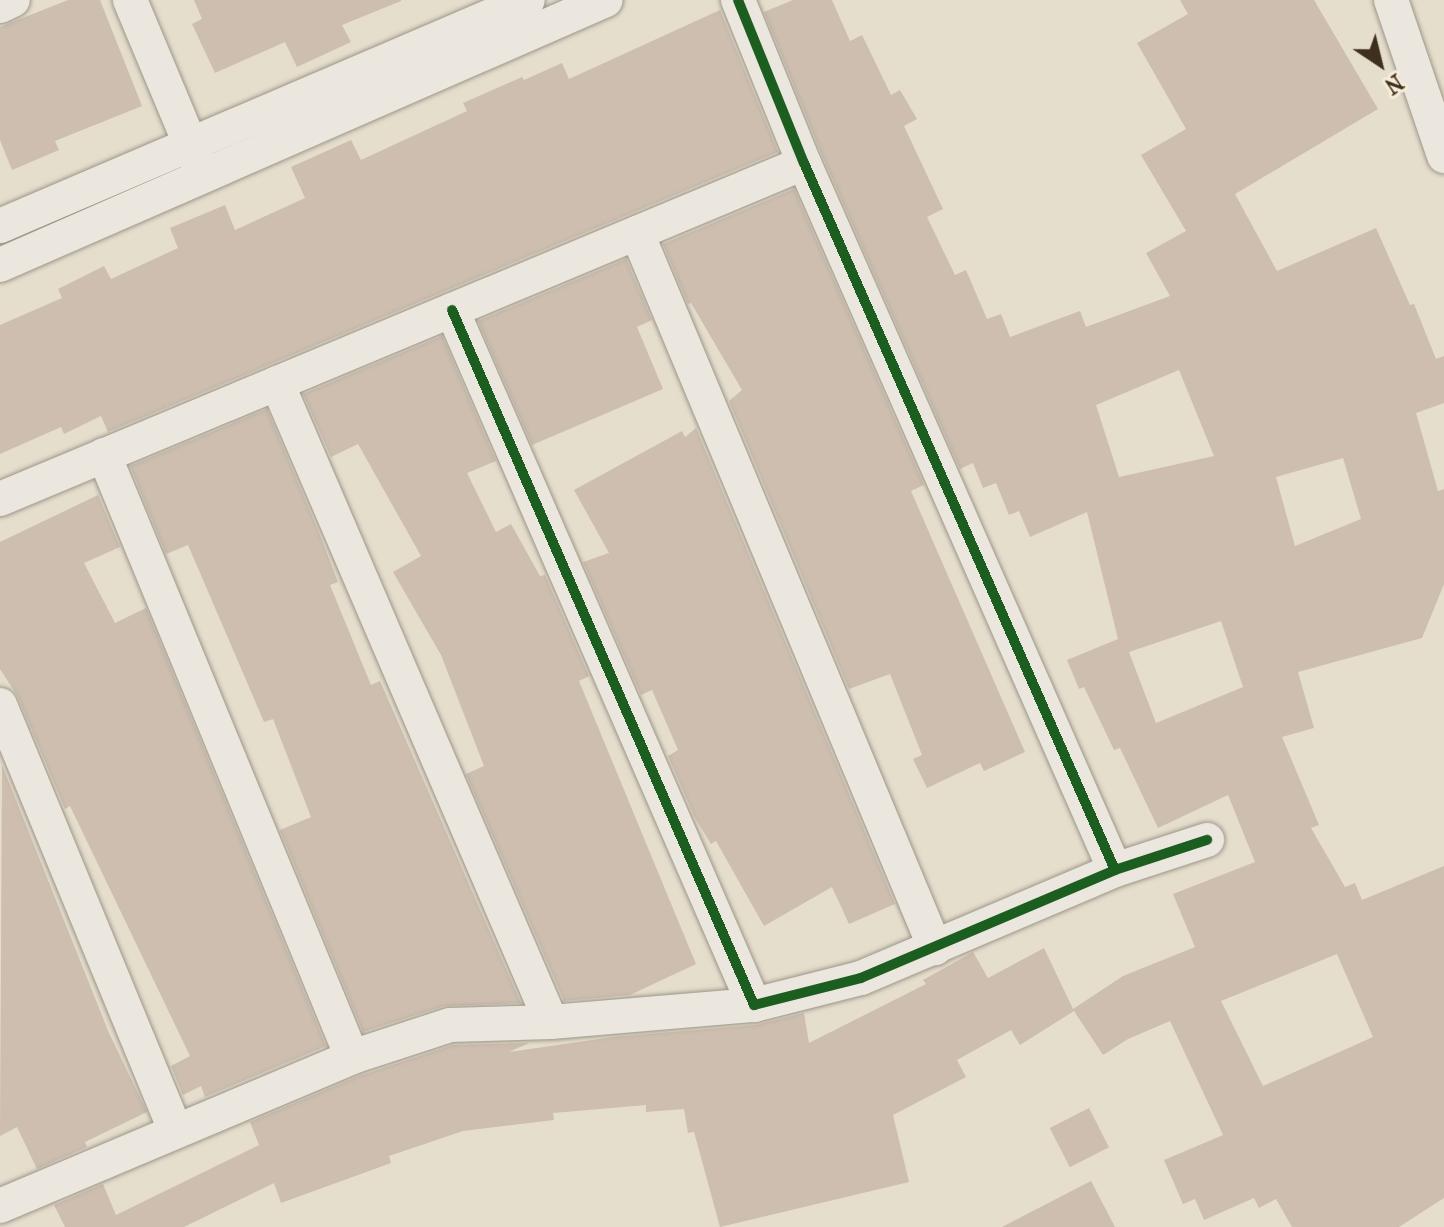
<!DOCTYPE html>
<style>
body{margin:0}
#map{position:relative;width:1444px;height:1227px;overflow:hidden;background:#e6decc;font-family:"IM FELL French Canon",serif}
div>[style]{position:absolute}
.building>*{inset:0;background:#cdbeaf;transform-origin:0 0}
.roads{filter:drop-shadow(0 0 2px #9c968a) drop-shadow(0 0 2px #9c968a)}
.minor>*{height:34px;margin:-17px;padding:0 17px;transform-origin:17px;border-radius:17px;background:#ebe6de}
.cycleway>*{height:10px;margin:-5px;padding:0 5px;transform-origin:5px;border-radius:5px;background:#1b5e20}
span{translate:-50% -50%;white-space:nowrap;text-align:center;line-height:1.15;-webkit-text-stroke:6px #f6ecd7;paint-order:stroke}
.north{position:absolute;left:1340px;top:24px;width:80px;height:80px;-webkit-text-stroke:6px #f6ecd7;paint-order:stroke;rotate:145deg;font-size:22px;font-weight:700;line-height:32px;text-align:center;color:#3f2f1f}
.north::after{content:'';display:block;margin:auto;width:28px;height:36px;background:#3f2f1f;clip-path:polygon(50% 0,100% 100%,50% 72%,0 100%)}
</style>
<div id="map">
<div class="building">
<i style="clip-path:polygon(68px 0,100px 0,142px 106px,55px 141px,59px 150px,12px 170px,0 140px,0 27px)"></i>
<i style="clip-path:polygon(194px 0,401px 0,401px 1px,342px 25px,351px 42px,297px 67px,285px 42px,215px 73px,192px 24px,202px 19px)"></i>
<i style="clip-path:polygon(evenodd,793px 0,832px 0,850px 41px,862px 35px,891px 95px,900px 90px,917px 119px,904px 126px,943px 209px,927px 217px,955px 275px,966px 270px,987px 319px,1001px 314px,1010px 337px,1080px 311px,1086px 327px,1170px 296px,1146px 253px,1186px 231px,1141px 155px,1186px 129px,1137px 43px,1188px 14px,1180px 0,1314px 0,1378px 109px,1235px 194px,1277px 271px,1376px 228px,1410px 305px,1414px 304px,1436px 359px,1444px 356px,1444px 403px,1416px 413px,1438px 491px,1444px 489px,1444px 584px,1422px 638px,1298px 672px,1314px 728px,1282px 737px,1319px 825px,1311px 828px,1345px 887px,1355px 883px,1362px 900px,1444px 866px,1444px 1198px,1399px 1227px,1292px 1227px,1276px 1199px,1259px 1208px,1254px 1198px,1204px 1220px,1195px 1199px,1183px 1204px,1164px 1160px,1223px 1135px,1170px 1021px,1128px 1039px,1103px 1055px,1074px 1011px,1020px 1045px,1011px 1030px,957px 1060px,966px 1077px,893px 1115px,909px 1182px,720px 1227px,694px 1132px,688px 1133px,684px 1109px,646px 1112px,646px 1105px,553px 1113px,554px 1120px,463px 1131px,389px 1156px,391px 1163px,281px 1203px,274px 1183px,184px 1227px,65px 1227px,54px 1205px,103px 1184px,116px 1215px,259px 1145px,250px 1122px,359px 1076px,453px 1045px,529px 1043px,509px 1052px,613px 1037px,756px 1025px,804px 1013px,809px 1043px,926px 984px,923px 980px,973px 952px,988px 978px,1044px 948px,1073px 1009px,1123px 976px,1195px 947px,1173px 894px,1255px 862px,1228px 795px,1158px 828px,1120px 748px,1114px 750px,1084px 687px,1079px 689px,1067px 660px,1118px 639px,1087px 512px,1030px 537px,1019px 511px,1009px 515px,996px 483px,983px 488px,973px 463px,960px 469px,822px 155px,764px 12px,793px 0,1179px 370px,1214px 456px,1119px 477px,1096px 405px,1179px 370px,793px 0,1343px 458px,1361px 519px,1295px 546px,1276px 477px,1343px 458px,793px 0,1221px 621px,1243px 687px,1156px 723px,1129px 652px,1221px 621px,793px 0,1337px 954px,1373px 1037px,1263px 1086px,1221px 1001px,1337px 954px)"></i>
<i style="clip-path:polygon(720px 10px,778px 152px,108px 432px,101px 416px,64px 434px,61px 427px,0 454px,0 325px,62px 298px,58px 289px,104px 266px,111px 279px,178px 248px,170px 228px,225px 205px,235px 230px,305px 198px,291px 167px,351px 140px,361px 160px,467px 111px,463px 103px,522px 77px,524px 80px,562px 63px,569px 79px)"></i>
<i style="clip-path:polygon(794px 189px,924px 485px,911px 491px,1025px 752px,984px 771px,980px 763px,927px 788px,913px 759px,922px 755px,890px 674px,849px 689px,729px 401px,742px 390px,691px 303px,688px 304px,663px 244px)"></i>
<i style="clip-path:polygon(626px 259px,652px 320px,637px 327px,663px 389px,532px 445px,478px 321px)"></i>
<i style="clip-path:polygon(442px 336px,496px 461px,467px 473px,496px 532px,511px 524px,540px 576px,545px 575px,589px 676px,579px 681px,696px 964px,630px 995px,564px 1001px,466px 774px,484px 766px,441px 655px,393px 572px,421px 556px,358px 444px,331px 457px,303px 394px)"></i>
<i style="clip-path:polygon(267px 409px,318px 530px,338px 582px,330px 585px,371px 685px,380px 681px,521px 1003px,444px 1006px,363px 1032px,280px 830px,311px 817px,273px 719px,264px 722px,188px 545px,166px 554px,130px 466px)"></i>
<i style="clip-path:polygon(696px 428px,895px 904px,849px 924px,832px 887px,764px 926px,716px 841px,711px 844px,695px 818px,668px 756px,678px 750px,652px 690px,641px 695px,583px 562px,609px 553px,574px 490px,682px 431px,685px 437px)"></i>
<i style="clip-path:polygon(98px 495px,120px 547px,84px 563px,115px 623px,146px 608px,326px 1046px,205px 1097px,201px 1086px,183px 1095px,171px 1066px,190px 1056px,70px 806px,65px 809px,18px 697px,0 669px,0 542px)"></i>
<i style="clip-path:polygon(2px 765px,109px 1033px,147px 1112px,85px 1142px,87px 1147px,37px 1169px,17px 1127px,0 1136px)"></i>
<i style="left:1089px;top:1108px;width:44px;height:44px;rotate:63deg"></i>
<i style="clip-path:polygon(1091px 1181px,1115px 1227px,1002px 1227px)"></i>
</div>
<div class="roads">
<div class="minor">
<i style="left:130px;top:0;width:179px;rotate:67.3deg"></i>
<i style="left:738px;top:0;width:176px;rotate:68deg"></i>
<i style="left:804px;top:163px;width:772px;rotate:66.26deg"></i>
<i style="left:1391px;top:0;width:165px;rotate:71.2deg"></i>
<i style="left:0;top:6px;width:14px;rotate:-25deg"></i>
<i style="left:0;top:226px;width:574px;rotate:-23.17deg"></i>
<i style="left:637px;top:233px;width:775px;rotate:67.37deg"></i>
<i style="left:0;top:265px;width:661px;rotate:-23.62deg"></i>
<i style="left:452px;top:310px;width:758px;rotate:66.51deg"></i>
<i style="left:754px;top:1005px;width:110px;rotate:-14.2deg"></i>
<i style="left:861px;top:978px;width:276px;rotate:-23deg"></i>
<i style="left:1115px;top:870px;width:97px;rotate:-18.1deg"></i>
<i style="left:277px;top:383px;width:695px;rotate:66.79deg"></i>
<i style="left:104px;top:455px;width:651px;rotate:67.61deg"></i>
<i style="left:0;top:499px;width:871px;rotate:-22.68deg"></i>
<i style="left:0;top:705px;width:461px;rotate:67.6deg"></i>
<i style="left:0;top:1206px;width:382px;rotate:-22.9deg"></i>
<i style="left:352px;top:1057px;width:103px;rotate:-18.1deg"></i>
<i style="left:450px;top:1025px;width:101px;rotate:-1.7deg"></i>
<i style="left:551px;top:1022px;width:204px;rotate:-4.8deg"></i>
</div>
</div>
<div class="cycleway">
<i style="left:738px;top:0;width:176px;rotate:68deg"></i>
<i style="left:804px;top:163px;width:772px;rotate:66.26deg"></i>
<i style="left:452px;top:310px;width:758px;rotate:66.51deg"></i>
<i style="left:754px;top:1005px;width:110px;rotate:-14.2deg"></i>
<i style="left:861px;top:978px;width:276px;rotate:-23deg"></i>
<i style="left:1115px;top:870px;width:97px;rotate:-18.1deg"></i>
</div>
<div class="north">N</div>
</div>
